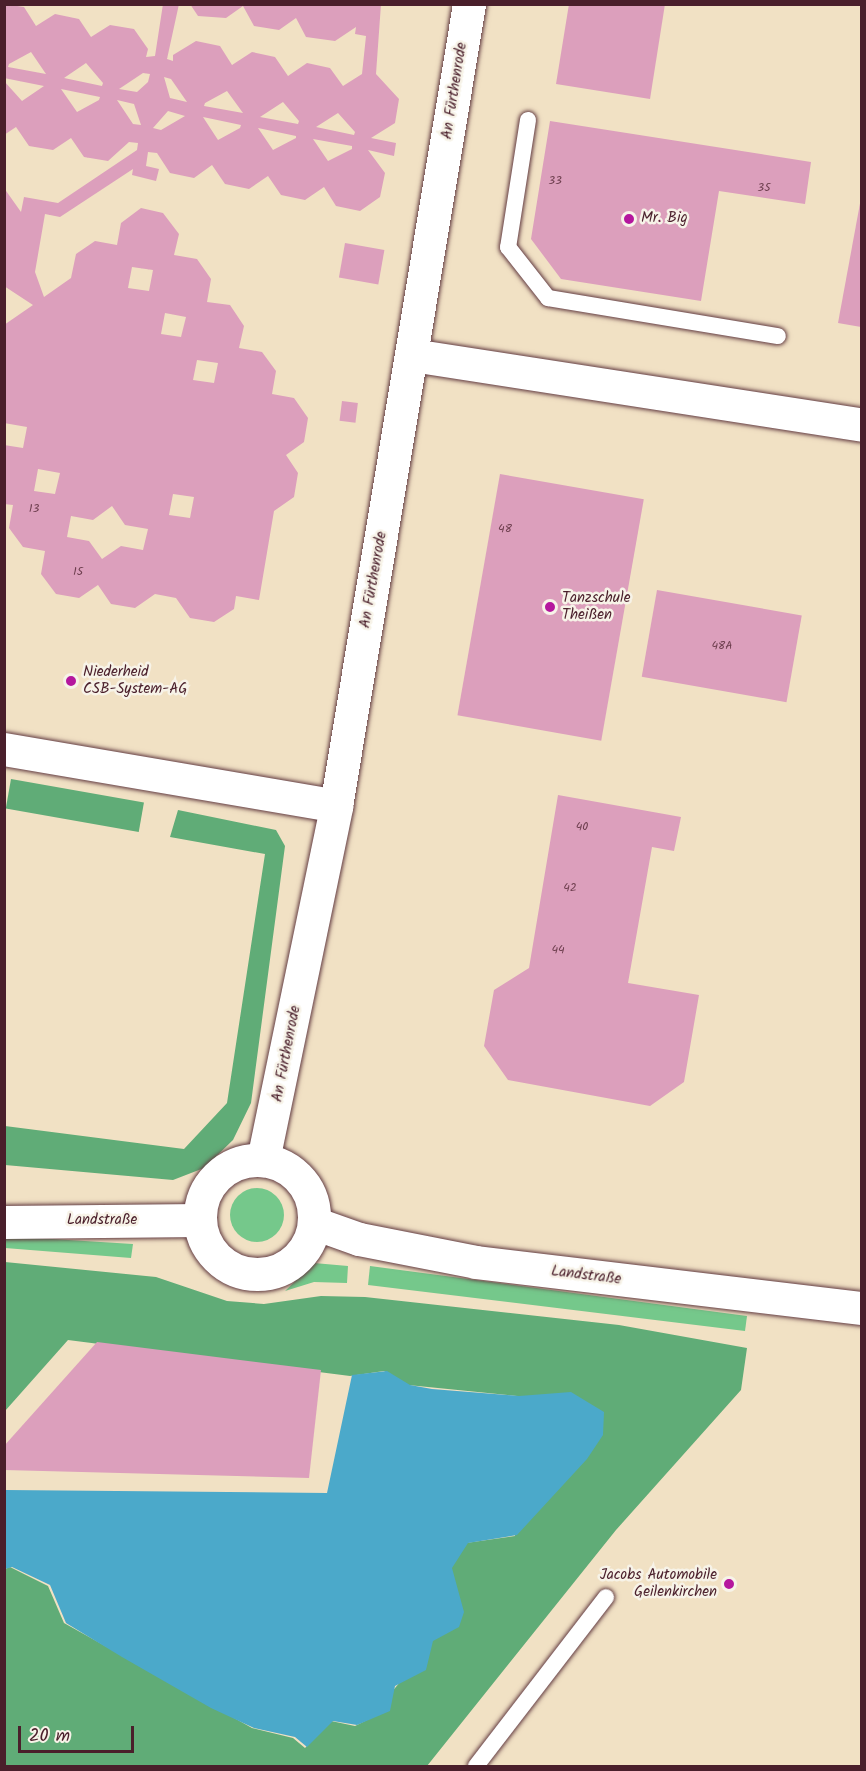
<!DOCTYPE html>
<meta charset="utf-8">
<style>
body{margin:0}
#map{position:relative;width:866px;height:1771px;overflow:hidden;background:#f1e1c4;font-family:Kalam,sans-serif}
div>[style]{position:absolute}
.green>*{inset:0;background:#75c88b}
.round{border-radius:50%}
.forest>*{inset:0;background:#60ac77;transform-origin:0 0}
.water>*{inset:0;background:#4ba9ca}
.building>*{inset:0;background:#dc9fbc;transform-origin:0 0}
.roads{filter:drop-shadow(0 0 2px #633c42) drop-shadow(0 0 2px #633c42)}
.service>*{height:16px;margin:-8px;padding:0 8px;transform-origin:8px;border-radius:8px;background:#fff}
.minor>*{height:33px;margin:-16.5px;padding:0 16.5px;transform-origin:16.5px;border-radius:16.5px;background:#fff}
.tertiary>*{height:33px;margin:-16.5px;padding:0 16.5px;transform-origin:16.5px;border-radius:16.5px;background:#fff}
.tertiary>.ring{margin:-16.5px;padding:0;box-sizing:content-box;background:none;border:33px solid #fff;border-radius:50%}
.dots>*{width:16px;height:16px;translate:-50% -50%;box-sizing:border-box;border:3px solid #f7f3e8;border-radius:50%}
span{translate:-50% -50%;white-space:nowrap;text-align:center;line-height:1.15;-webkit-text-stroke:5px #f7f3e8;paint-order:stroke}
.number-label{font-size:12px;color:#6e3f4f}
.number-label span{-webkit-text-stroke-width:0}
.street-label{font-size:15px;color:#4a1f2b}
.poi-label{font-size:15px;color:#4a1f2b}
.left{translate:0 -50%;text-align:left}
.right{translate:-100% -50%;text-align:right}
.frame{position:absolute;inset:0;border:6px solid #4a1f2b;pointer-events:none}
.scale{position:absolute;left:18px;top:1726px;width:116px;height:27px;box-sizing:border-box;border:3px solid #4a1f2b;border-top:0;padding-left:8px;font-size:18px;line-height:21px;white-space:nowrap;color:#4a1f2b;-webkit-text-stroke:4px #f7f3e8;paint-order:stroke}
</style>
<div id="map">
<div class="green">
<i class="round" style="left:230px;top:1188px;width:54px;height:54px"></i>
<i style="clip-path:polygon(4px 1236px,133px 1244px,131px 1258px,5px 1248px)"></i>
<i style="clip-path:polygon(314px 1263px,348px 1266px,347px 1283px,314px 1282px,285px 1291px)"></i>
<i style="clip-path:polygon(370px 1266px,747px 1316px,745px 1331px,368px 1285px)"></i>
</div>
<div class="forest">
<i style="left:11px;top:779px;width:135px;height:30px;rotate:10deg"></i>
<i style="clip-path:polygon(178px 810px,276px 830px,285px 846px,251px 1103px,233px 1140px,204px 1168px,173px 1180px,5px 1165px,5px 1126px,184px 1149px,227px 1103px,265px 854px,170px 837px)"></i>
<i style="clip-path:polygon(5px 1262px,156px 1277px,227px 1301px,264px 1304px,321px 1296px,365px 1297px,619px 1325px,747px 1348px,741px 1390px,616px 1530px,427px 1766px,5px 1766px,5px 1569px,10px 1567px,48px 1586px,64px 1623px,252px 1728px,293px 1738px,305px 1748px,331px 1721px,355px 1726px,369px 1719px,427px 1650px,450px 1583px,450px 1569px,466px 1543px,515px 1536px,517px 1396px,408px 1385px,384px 1371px,350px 1376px,68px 1340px,5px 1411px)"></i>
</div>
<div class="water">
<i style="clip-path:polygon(387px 1371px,410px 1385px,432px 1389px,519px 1396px,571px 1392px,604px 1412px,603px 1435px,587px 1459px,517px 1535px,468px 1543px,452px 1568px,464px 1612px,459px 1627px,433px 1641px,426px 1670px,395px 1686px,390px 1711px,357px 1725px,333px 1721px,307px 1747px,295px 1737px,254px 1728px,211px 1708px,122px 1657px,66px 1623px,50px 1585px,12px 1567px,5px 1569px,5px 1490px,327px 1493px,352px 1375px)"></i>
</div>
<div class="building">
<i style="clip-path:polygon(evenodd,4px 4px,24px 7px,36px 26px,55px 14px,79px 19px,91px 37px,110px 25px,134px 29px,148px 49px,146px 57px,155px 56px,163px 4px,179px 4px,167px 59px,173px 61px,173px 55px,196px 41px,220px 46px,232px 65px,252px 52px,275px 57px,288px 76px,307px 63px,330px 68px,343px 86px,362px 74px,366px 36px,355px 34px,356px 27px,335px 41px,306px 37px,296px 18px,279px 30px,254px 26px,243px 6px,226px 18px,198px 16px,190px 4px,381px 4px,376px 74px,399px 99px,395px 123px,371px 138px,396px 143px,394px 156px,368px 150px,385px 173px,380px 197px,360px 211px,336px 206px,324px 187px,305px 200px,281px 195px,268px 176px,249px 189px,225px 184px,212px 165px,194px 178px,170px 173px,157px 153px,148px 152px,146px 166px,159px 169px,156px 181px,132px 175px,133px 169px,60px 217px,45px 214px,35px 272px,44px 297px,71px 278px,76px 254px,95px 241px,117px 245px,121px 223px,141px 208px,163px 213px,179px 234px,174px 255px,197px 259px,211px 279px,207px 302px,230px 305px,244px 326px,239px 348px,262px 352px,276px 371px,272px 394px,294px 398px,308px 418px,304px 442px,286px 455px,298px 473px,294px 497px,274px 511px,259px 600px,236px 596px,234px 609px,214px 622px,190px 618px,176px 598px,155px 594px,135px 608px,111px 604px,98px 585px,79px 598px,56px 594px,41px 574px,45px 551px,23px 547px,9px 528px,13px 505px,4px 504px,4px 445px,23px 448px,27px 427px,4px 423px,4px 325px,33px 305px,4px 286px,4px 188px,21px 212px,24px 197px,58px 203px,137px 150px,138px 143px,129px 142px,108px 161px,84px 157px,71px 138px,53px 150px,29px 146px,16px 127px,4px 135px,4px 81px,22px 101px,44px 86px,4px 78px,4px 4px,31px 52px,46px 74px,8px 67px,9px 64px,31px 52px,4px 4px,86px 63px,103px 83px,102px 86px,64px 78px,86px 63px,4px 4px,143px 73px,150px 74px,148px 82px,137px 92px,119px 89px,143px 73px,4px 4px,164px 77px,171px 79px,187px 102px,170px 98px,164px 77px,4px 4px,61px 89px,100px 97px,99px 100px,77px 112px,61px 89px,4px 4px,227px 91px,243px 113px,204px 106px,205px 103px,227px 91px,4px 4px,117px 100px,134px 104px,141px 125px,133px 124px,117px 100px,4px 4px,283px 102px,299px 121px,298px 124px,260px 117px,283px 102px,4px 4px,168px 111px,185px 116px,161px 130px,153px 128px,168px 111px,4px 4px,338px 113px,355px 132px,354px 135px,316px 127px,338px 113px,4px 4px,203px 117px,241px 125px,240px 128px,218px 140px,203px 117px,4px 4px,258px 128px,296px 136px,296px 138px,273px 150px,258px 128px,4px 4px,313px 139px,352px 146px,352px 149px,328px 161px,313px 139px,4px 4px,132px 267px,153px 270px,149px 291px,128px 288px,132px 267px,4px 4px,165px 313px,186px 317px,181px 337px,161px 334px,165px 313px,4px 4px,197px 360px,218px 363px,214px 383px,193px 380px,197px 360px,4px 4px,38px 469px,60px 473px,55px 494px,34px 491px,38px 469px,4px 4px,173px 494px,194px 497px,190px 518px,169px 515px,173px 494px,4px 4px,112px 506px,125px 525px,148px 529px,143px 550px,121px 546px,102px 559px,89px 541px,67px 537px,71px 516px,93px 520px,112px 506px)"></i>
<i style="clip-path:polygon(569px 4px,665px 4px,650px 99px,556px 84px)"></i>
<i style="clip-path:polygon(550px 121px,811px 162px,805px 204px,719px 191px,701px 301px,561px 279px,531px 239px)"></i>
<i style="clip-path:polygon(861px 198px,861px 327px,838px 323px)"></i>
<i style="left:345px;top:243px;width:40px;height:35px;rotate:10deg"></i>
<i style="left:342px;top:401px;width:16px;height:20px;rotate:7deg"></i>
<i style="left:500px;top:474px;width:146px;height:245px;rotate:10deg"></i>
<i style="left:657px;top:590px;width:147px;height:88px;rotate:10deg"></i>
<i style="clip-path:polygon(558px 795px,681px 817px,674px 851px,652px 847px,628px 983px,699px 995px,684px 1082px,650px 1106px,508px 1080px,484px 1046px,494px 990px,529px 968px)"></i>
<i style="clip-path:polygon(97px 1342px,321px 1370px,309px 1478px,4px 1470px,4px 1446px)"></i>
</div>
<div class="roads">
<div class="service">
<i style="left:528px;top:120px;width:129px;rotate:98.9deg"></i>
<i style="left:508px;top:247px;width:65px;rotate:51.9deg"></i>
<i style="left:548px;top:298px;width:233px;rotate:9.4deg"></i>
<i style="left:476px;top:1766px;width:213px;rotate:-52.4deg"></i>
</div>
<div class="minor">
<i style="left:412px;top:355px;width:455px;rotate:8.8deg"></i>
<i style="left:4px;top:749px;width:337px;rotate:9.7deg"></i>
<i style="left:263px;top:1160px;width:361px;rotate:-78.3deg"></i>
<i style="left:336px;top:806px;width:813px;rotate:-80.58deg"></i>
</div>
<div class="tertiary">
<i class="ring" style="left:200px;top:1160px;width:81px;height:81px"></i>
<i style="left:4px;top:1222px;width:196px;rotate:-0.6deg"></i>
<i style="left:314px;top:1223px;width:48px;rotate:19.6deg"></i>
<i style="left:359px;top:1239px;width:119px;rotate:11.1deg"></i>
<i style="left:476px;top:1262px;width:389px;rotate:6.8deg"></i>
</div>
</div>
<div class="dots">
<i style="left:629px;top:219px;background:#b5179e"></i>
<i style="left:550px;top:607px;background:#b5179e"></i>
<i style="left:71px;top:681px;background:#b5179e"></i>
<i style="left:729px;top:1584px;background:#b5179e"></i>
</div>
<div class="number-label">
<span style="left:555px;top:181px">33</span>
<span style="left:764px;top:188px">35</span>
<span style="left:34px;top:509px">13</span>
<span style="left:505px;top:529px">48</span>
<span style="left:78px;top:572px">15</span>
<span style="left:722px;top:646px">48A</span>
<span style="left:582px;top:827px">40</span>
<span style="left:570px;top:888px">42</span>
<span style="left:558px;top:950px">44</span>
</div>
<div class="street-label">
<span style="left:455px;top:91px;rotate:-81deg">An Fürthenrode</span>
<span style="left:374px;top:580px;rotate:-80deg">An Fürthenrode</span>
<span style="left:287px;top:1054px;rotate:-79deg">An Fürthenrode</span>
<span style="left:102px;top:1221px">Landstraße</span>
<span style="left:586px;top:1276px;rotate:7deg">Landstraße</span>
</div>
<div class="poi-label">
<span class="left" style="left:641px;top:219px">Mr. Big</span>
<span class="left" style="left:562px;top:607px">Tanzschule<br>Theißen</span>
<span class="left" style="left:83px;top:681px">Niederheid<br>CSB-System-AG</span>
<span class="right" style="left:717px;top:1584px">Jacobs Automobile<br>Geilenkirchen</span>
</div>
<div class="frame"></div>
<div class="scale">20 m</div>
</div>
